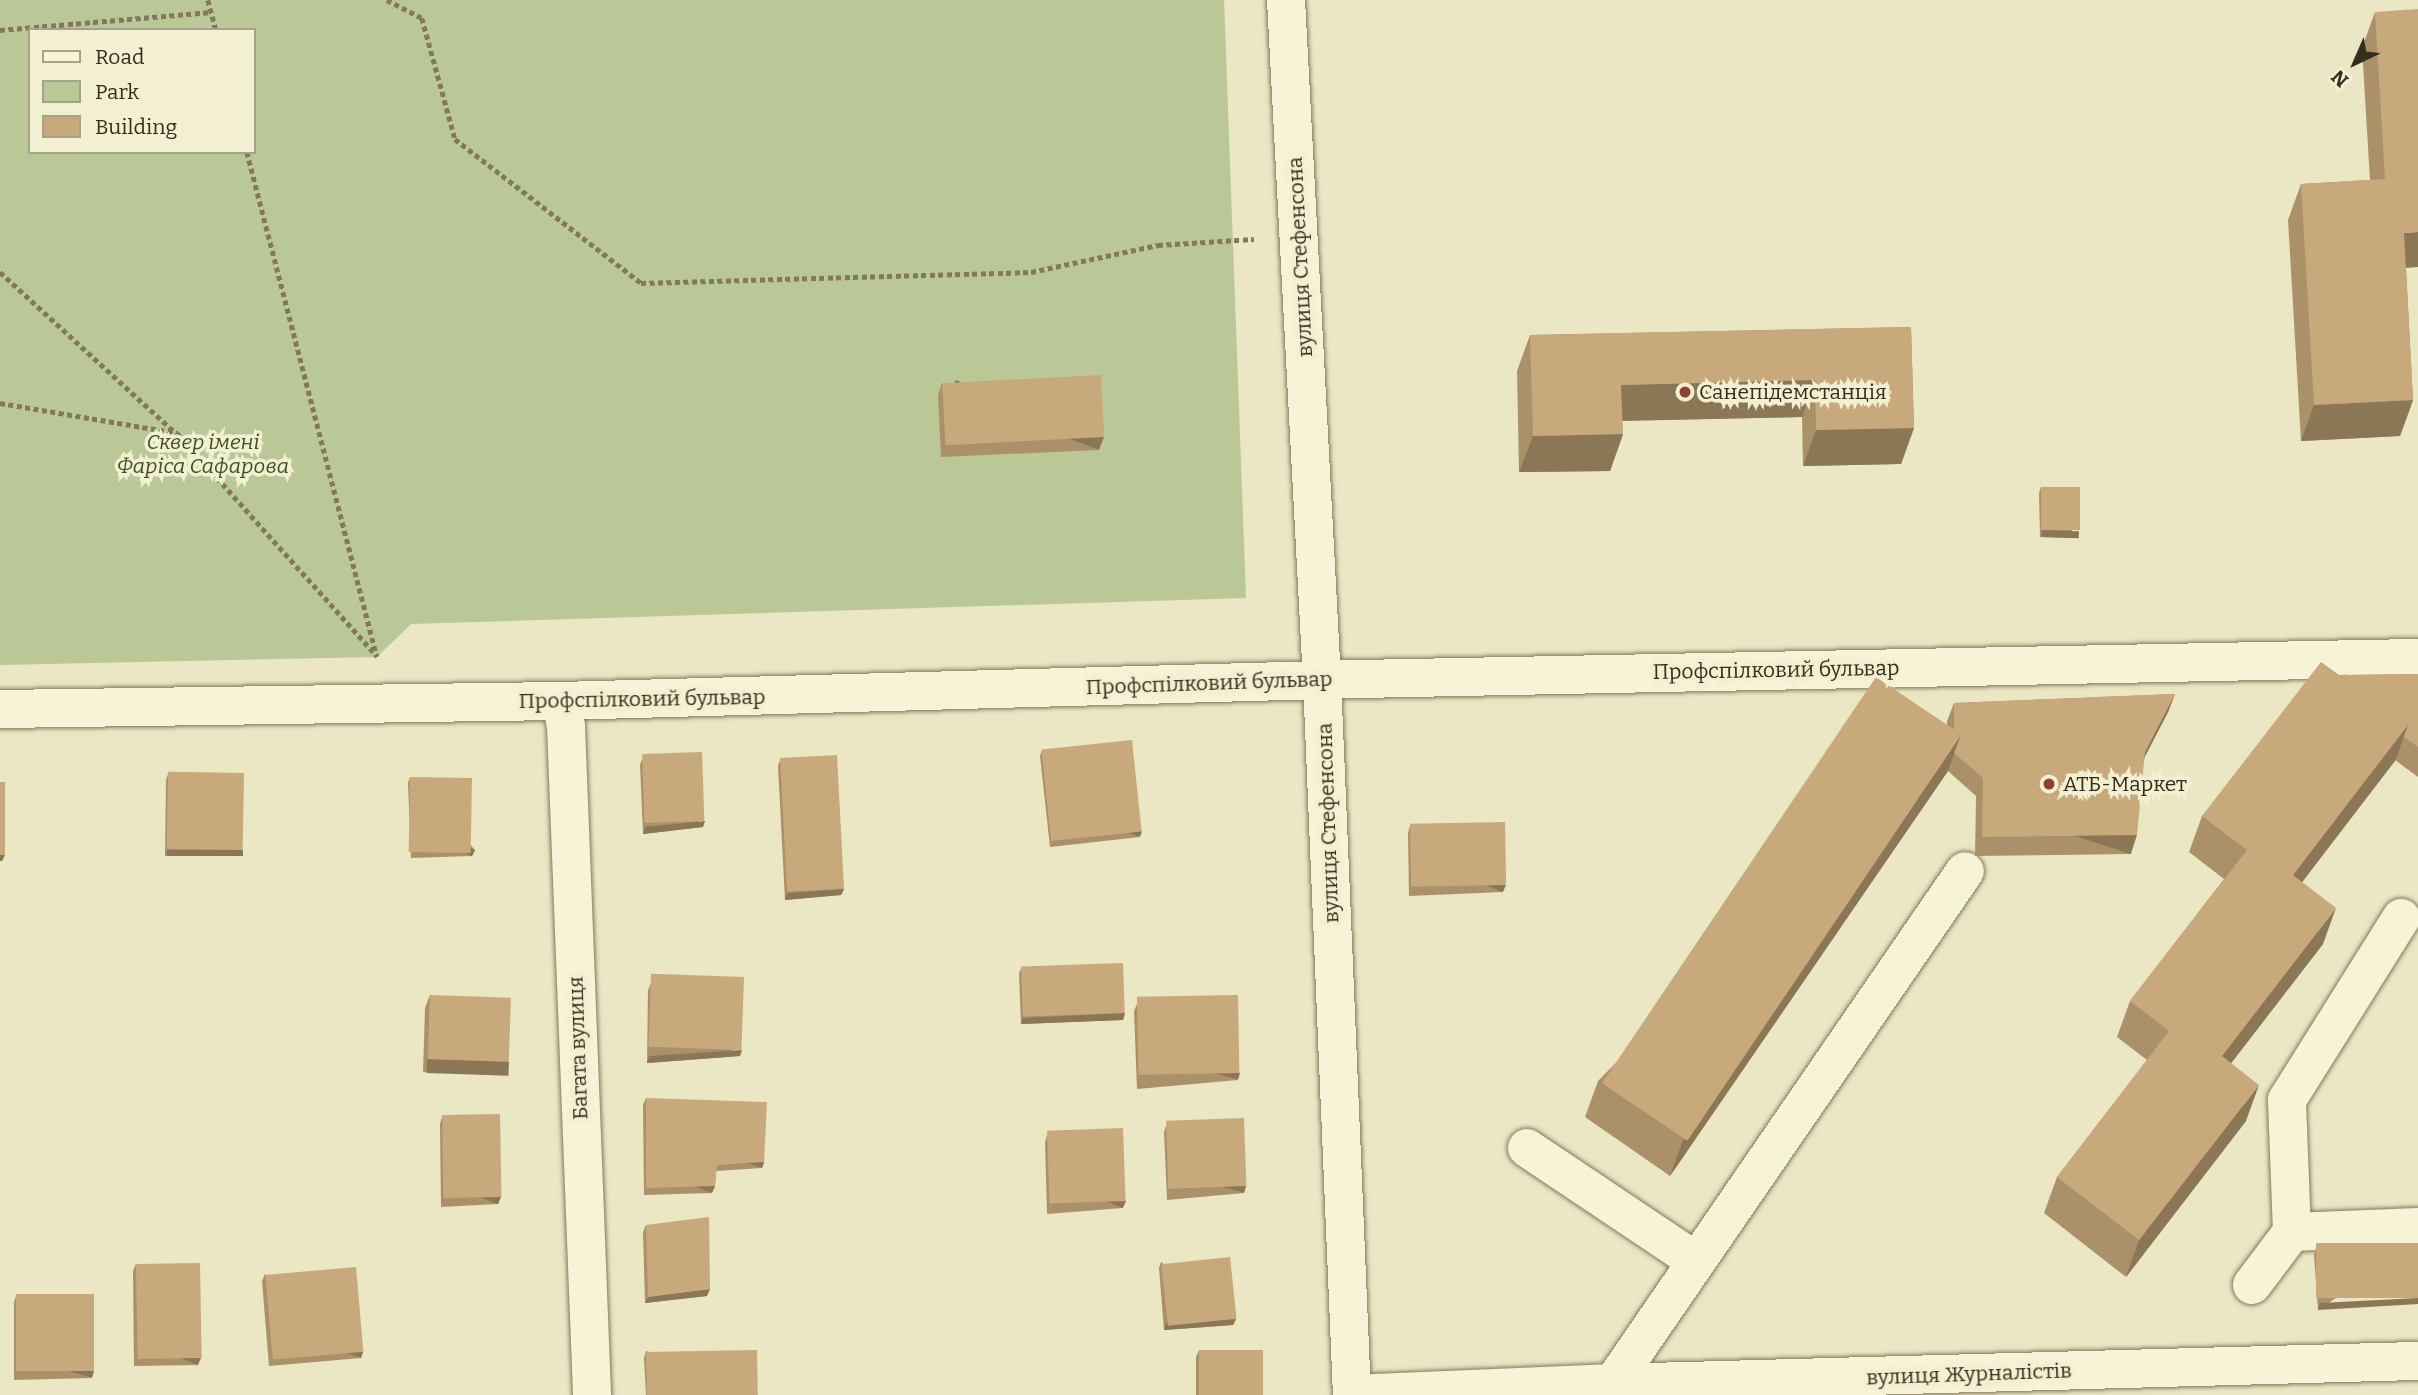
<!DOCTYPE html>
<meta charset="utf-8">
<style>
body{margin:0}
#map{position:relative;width:2418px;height:1395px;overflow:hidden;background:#ebe6c3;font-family:Bitter,serif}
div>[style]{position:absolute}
.green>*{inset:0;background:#bac898}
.path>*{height:4.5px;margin-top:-2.25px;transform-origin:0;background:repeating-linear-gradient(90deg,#84785b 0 5px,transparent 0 8.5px)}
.roads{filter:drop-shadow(0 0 2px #84785b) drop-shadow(0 0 2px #84785b)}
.minor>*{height:38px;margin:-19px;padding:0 19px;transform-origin:19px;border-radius:19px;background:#f6f3d6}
.wall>*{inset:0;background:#ab916a}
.shaded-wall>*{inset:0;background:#8b7656;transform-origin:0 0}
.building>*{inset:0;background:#c7a97b;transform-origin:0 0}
.dots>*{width:19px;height:19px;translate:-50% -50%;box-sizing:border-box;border:4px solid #f3f0d2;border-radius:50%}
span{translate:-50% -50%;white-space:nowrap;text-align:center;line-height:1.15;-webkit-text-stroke:7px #f3f0d2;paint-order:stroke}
.street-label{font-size:21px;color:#352d1e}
.poi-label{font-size:21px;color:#352d1e}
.left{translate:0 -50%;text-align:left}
.park-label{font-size:21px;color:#3e5026;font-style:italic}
.legend{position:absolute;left:28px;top:28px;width:228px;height:126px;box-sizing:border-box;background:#f3f0d2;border:2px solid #a7a28a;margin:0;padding:9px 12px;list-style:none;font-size:21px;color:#352d1e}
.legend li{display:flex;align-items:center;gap:14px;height:35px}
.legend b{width:35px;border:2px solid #a7a28a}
.north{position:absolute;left:2320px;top:28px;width:70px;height:70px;-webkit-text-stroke:5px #f3f0d2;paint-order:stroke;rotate:224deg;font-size:19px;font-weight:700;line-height:28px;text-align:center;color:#352d1e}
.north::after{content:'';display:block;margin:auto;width:24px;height:32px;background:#352d1e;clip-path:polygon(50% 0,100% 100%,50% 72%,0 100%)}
</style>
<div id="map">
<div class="green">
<i style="clip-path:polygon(evenodd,0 0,1224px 0,1246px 598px,411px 624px,377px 657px,0 665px,0 0,30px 30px,254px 30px,254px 152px,30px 152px,30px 30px)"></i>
</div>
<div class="path">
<i style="left:208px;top:0;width:31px;rotate:75deg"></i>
<i style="left:387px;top:0;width:39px;rotate:27deg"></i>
<i style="left:422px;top:18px;width:125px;rotate:74.7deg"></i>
<i style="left:455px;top:139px;width:235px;rotate:37.7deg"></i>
<i style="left:641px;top:283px;width:390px;rotate:-1.6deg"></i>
<i style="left:1031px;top:272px;width:130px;rotate:-12deg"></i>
<i style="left:1158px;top:245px;width:96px;rotate:-3.6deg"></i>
<i style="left:0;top:30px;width:212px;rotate:-4.9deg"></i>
<i style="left:247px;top:152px;width:521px;rotate:75.56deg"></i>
<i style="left:0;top:272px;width:239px;rotate:42.5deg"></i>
<i style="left:0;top:403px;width:180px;rotate:9.6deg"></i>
<i style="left:177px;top:433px;width:300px;rotate:48.1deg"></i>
</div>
<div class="roads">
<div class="minor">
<i style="left:1286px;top:0;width:681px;rotate:86.97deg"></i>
<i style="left:1322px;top:680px;width:716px;rotate:87.6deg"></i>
<i style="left:561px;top:701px;width:25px;rotate:79deg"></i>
<i style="left:566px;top:726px;width:670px;rotate:87.77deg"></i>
<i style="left:0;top:709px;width:561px;rotate:-0.82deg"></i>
<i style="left:561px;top:701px;width:798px;rotate:-1.58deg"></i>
<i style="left:1359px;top:679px;width:1059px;rotate:-1.14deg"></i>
<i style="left:1527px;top:1148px;width:203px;rotate:33.8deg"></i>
<i style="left:2292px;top:1232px;width:126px;rotate:-2.3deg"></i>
<i style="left:2252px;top:1285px;width:66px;rotate:-53deg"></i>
<i style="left:2292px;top:1232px;width:132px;rotate:-92.2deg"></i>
<i style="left:2287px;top:1100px;width:215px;rotate:-57.9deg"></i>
<i style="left:1613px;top:1383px;width:621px;rotate:-55.49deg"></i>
<i style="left:1352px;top:1394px;width:261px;rotate:-2.4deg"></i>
<i style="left:1613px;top:1383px;width:805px;rotate:-1.57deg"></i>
</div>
</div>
<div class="wall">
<i style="clip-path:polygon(2375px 12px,2406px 268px,2413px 400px,2400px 436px,2301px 441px,2288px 220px,2301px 184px,2370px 180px,2362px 48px)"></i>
<i style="clip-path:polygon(1911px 327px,1914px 428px,1901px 464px,1803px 466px,1802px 417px,1622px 421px,1623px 434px,1610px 471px,1519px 472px,1517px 371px,1530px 335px)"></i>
<i style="clip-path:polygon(942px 383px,1099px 450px,941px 457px,938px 395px)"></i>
<i style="clip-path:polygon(2041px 487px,2077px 538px,2040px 537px,2039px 493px)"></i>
<i style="clip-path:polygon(2418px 674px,2418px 777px,2395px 760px,2302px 882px,2323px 944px,2231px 1063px,2246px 1121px,2126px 1277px,2044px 1213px,2057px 1177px,2147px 1060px,2117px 1037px,2130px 1001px,2224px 879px,2189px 852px,2202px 816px,2339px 675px)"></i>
<i style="clip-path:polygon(2175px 694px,2168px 712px,2144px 758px,2131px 854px,1975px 856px,1976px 796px,1948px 771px,1670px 1176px,1585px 1117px,1598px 1081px,1947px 726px,1947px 721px,1954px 703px)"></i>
<i style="clip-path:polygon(1042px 750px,1140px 837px,1050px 847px,1040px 756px)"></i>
<i style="clip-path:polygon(642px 759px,703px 827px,643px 834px,640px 765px)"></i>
<i style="clip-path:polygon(780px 760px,844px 889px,841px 895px,785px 900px,778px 766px)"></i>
<i style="clip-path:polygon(168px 774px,241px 856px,165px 856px,166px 780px)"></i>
<i style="clip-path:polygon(410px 777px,475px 850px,472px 856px,411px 858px,408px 783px)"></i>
<i style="clip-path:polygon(1410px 826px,1503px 892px,1409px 896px,1408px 833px)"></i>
<i style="clip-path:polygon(1021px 968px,1125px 1013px,1123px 1020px,1021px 1024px,1019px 974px)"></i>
<i style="clip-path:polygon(651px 983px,740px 1056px,647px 1063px,648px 990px)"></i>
<i style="clip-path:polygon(430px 995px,509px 1062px,504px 1075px,423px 1072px,425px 1008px)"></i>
<i style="clip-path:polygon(1137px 1004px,1238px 1080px,1137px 1089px,1134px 1011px)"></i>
<i style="clip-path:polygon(646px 1098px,764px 1162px,762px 1168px,716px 1171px,715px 1186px,712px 1193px,644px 1195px,643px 1105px)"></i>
<i style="clip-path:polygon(442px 1117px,501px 1197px,498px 1204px,441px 1207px,440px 1124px)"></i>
<i style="clip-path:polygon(1166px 1126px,1246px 1186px,1244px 1193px,1167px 1200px,1164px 1132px)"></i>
<i style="clip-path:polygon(1047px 1135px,1123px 1208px,1047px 1214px,1045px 1142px)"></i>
<i style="clip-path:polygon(646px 1225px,707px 1296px,645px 1303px,643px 1232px)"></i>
<i style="clip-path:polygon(2418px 1243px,2318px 1310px,2314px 1255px,2316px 1248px)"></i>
<i style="clip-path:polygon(1161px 1262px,1236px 1319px,1233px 1325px,1164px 1330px,1159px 1268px)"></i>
<i style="clip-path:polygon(136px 1264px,198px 1365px,134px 1366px,133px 1271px)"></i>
<i style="clip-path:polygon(265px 1274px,363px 1352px,361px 1358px,269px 1366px,262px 1281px)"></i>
<i style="clip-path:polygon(16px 1296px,92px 1378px,14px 1380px,14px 1302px)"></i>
<i style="clip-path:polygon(1199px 1350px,1263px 1395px,1196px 1395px,1196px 1357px)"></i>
<i style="clip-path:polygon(646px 1351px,758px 1395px,646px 1395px,644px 1358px)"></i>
</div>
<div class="shaded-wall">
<i style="clip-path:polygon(2418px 232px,2418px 267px,2391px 269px,2404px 233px)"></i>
<i style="clip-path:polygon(1815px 380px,1802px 417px,1608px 421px,1621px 385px)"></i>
<i style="clip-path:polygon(2413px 400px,2400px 436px,2301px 441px,2314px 405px)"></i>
<i style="clip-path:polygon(1914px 428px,1901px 464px,1803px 466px,1816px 430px)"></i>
<i style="clip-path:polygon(1623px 434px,1610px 471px,1519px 472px,1533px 436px)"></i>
<i style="left:1104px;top:437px;width:14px;height:159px;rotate:111deg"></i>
<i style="left:2042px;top:530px;width:37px;height:7px;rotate:2deg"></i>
<i style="clip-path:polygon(2175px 694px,2168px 712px,2138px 770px,2145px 752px)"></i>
<i style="clip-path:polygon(2408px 725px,2395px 761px,2280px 911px,2293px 875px)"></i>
<i style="clip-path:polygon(1961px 735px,1948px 771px,1670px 1176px,1683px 1140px)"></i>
<i style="clip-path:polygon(705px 821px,703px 827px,643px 834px,645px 827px)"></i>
<i style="left:1142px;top:831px;width:6px;height:90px;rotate:108deg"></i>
<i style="left:2137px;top:835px;width:20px;height:155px;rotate:108deg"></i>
<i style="left:167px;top:850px;width:76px;height:6px"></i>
<i style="left:475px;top:850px;width:7px;height:62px;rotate:117deg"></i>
<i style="clip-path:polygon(0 855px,5px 855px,2px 861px,0 861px)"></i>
<i style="left:1506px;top:885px;width:8px;height:95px;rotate:113deg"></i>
<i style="clip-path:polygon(844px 889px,841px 895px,785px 900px,787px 893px)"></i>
<i style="clip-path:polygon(2336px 908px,2323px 944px,2209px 1092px,2222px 1056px)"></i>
<i style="clip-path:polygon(1125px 1013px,1123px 1020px,1021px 1024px,1023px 1018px)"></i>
<i style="clip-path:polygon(742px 1050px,740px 1056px,647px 1063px,649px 1056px)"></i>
<i style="left:427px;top:1059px;width:82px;height:14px;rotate:2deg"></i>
<i style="left:1240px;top:1073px;width:7px;height:101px;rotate:106deg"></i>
<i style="clip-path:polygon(2259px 1085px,2246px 1121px,2126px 1277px,2139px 1240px)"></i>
<i style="left:764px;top:1162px;width:6px;height:47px;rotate:108deg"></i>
<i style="left:715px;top:1186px;width:8px;height:69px;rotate:113deg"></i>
<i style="left:1246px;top:1186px;width:7px;height:77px;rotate:106deg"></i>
<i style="left:501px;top:1197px;width:8px;height:58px;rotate:113deg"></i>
<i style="left:1126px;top:1201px;width:8px;height:77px;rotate:113deg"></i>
<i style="clip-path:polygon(710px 1289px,707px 1296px,645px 1303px,648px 1297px)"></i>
<i style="clip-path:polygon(2418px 1298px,2418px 1304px,2318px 1310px,2320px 1303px)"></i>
<i style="clip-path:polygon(1236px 1319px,1233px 1325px,1164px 1330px,1166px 1323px)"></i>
<i style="left:363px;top:1352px;width:6px;height:92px;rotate:108deg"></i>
<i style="left:201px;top:1358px;width:8px;height:65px;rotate:113deg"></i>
<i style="left:94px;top:1371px;width:7px;height:78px;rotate:106deg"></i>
</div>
<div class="building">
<i style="clip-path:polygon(2418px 9px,2418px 232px,2404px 233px,2413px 400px,2314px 405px,2301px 184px,2385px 179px,2375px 12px)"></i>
<i style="clip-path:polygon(1911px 327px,1914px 428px,1816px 430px,1815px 380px,1621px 385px,1623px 434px,1533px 436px,1530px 335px)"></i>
<i style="left:1101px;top:375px;width:62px;height:159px;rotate:87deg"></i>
<i style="left:2041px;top:487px;width:39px;height:43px"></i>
<i style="clip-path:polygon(2321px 662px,2408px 725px,2293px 875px,2336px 908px,2222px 1056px,2259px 1085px,2139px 1240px,2057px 1177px,2169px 1031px,2130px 1001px,2247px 850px,2202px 816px)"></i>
<i style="clip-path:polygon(2418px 674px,2418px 747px,2404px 737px,2408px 725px,2339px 675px)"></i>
<i style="left:1876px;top:677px;width:103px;height:490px;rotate:34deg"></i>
<i style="clip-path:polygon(2175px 694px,2145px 752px,2137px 835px,1982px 837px,1983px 778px,1954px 753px,1961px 735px,1954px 731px,1954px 703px)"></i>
<i style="left:1132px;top:740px;width:92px;height:91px;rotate:84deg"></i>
<i style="left:702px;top:752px;width:69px;height:60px;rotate:88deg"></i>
<i style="left:837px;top:755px;width:134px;height:57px;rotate:87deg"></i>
<i style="left:244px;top:773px;width:77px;height:76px;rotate:91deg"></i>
<i style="left:410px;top:777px;width:62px;height:75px;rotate:1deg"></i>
<i style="left:0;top:782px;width:5px;height:73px"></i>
<i style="left:1505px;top:822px;width:63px;height:95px;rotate:89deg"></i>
<i style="left:1123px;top:963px;width:50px;height:102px;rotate:88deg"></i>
<i style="left:744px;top:977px;width:73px;height:93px;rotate:92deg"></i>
<i style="left:430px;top:995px;width:81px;height:64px;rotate:2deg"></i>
<i style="left:1238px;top:995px;width:78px;height:101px;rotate:89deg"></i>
<i style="clip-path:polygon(646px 1098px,767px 1102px,764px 1162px,717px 1165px,715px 1186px,646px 1188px)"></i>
<i style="left:500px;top:1114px;width:83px;height:58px;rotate:89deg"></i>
<i style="left:1244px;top:1118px;width:68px;height:78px;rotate:88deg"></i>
<i style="left:1123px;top:1128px;width:73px;height:76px;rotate:88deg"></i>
<i style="clip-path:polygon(709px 1217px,710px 1289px,648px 1297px,646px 1225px)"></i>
<i style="left:2418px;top:1243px;width:55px;height:102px;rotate:90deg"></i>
<i style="left:1230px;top:1257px;width:62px;height:69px;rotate:84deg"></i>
<i style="left:200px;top:1263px;width:95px;height:64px;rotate:89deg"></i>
<i style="left:356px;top:1267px;width:85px;height:91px;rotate:85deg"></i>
<i style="left:94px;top:1294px;width:77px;height:78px;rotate:90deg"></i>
<i style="left:757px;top:1350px;width:45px;height:111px;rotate:89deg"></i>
<i style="left:1199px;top:1350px;width:64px;height:45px"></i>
</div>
<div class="dots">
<i style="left:1685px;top:392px;background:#8f402f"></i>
<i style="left:2049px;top:784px;background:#8f402f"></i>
</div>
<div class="street-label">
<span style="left:1300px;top:257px;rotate:-93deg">вулиця Стефенсона</span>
<span style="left:1776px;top:670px;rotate:-1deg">Профспілковий бульвар</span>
<span style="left:1209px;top:683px;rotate:-2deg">Профспілковий бульвар</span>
<span style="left:642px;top:699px;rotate:-1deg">Профспілковий бульвар</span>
<span style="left:1328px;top:823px;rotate:-92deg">вулиця Стефенсона</span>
<span style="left:578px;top:1048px;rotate:-92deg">Багата вулиця</span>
<span style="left:1969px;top:1374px;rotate:-2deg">вулиця Журналістів</span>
</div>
<div class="poi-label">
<span class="left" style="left:1699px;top:392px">Санепідемстанція</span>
<span class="left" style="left:2063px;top:784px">АТБ-Маркет</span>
</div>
<div class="park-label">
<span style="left:203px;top:454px">Сквер імені<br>Фаріса Сафарова</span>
</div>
<ul class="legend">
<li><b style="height:9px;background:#f6f3d6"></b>Road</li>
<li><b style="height:19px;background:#bac898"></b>Park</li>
<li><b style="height:19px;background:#c7a97b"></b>Building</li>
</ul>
<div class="north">N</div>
</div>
